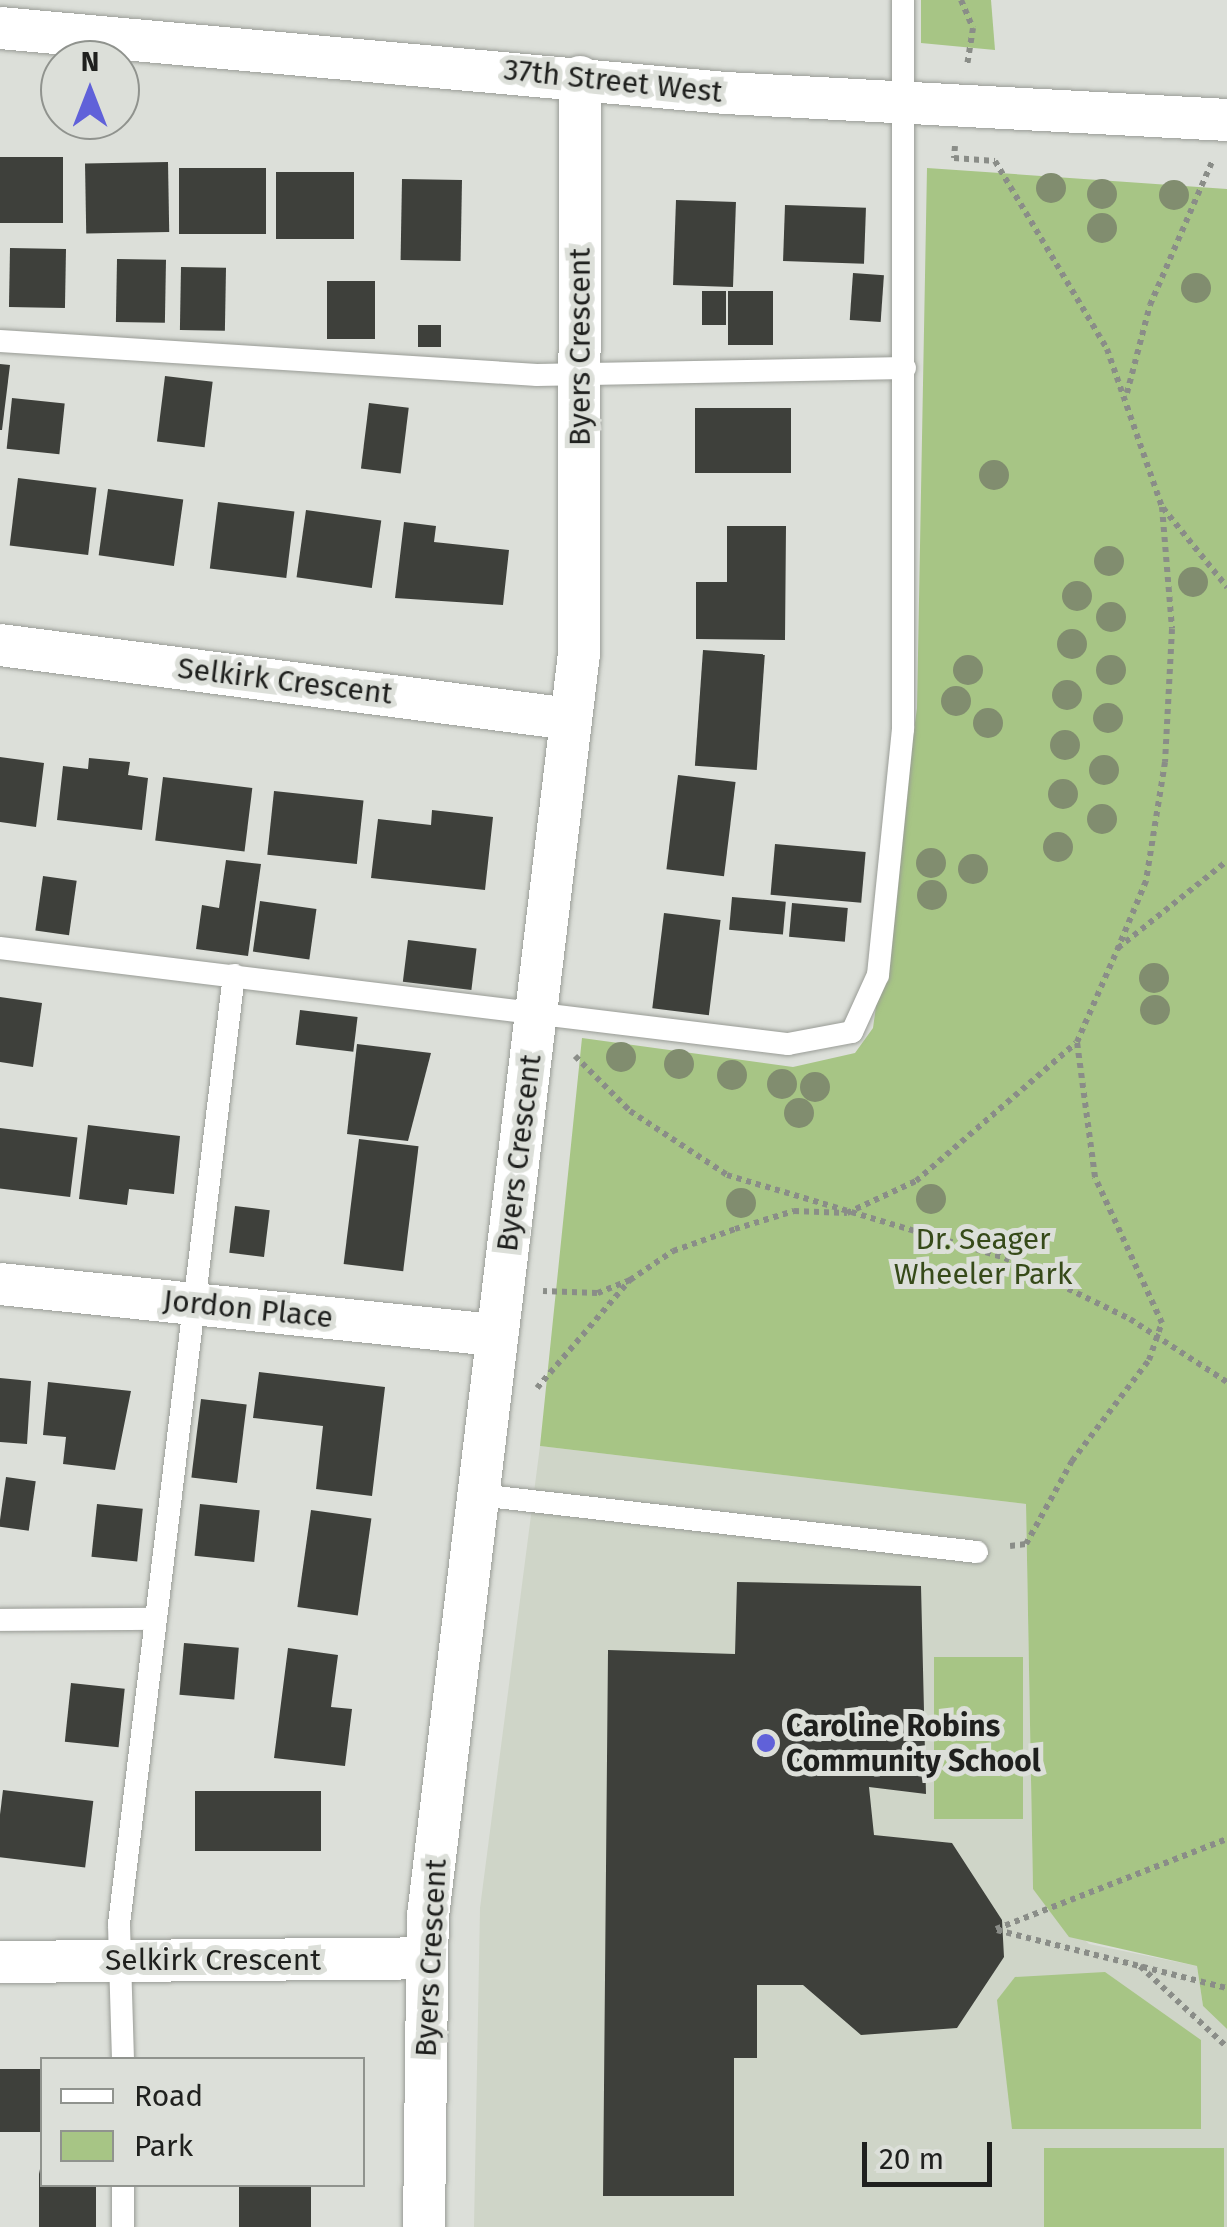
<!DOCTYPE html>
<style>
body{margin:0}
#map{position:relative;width:1227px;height:2227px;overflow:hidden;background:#dcdfd9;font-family:"Fira Sans",sans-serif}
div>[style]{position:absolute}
.built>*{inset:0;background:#cfd5c8}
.green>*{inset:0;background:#a7c585;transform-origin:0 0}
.building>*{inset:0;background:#3e403b;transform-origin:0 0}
.path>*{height:6px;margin-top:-3px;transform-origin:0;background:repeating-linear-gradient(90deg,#8a8d88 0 5px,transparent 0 10px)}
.roads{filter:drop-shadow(0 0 2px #999c96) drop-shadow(0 0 2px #999c96)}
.service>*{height:22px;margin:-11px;padding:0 11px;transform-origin:11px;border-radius:11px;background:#fff}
.minor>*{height:42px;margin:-21px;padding:0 21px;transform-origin:21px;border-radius:21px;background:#fff}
.trees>*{width:30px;height:30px;margin:-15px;border-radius:50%;background:#818d6f}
.dots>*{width:28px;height:28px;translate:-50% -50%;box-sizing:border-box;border:5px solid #dcdfd9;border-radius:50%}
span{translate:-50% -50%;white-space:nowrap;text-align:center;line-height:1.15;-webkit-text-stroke:10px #dcdfd9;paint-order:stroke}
.street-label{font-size:30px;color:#1f201e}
.park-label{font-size:30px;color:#364a19}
.poi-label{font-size:30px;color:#1f201e;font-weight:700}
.left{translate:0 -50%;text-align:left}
.legend{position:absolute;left:40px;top:2057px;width:325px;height:130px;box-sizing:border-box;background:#dcdfd9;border:2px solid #90938e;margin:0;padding:12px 18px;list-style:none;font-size:30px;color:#1f201e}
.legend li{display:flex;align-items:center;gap:20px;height:50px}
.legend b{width:50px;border:2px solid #90938e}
.north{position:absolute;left:40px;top:40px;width:100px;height:100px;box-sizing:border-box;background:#dcdfd9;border:2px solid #90938e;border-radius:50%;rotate:0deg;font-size:28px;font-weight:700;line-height:40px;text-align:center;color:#1f201e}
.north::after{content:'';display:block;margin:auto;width:35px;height:45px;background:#6061d9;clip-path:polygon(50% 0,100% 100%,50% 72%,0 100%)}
.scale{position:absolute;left:862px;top:2142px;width:130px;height:45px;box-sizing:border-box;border:5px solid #1f201e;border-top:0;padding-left:12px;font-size:30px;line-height:35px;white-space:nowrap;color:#1f201e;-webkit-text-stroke:8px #dcdfd9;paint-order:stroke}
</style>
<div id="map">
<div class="built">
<i style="clip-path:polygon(540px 1446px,1026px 1504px,1033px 1889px,1089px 1944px,1197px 1966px,1203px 2006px,1227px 2029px,1227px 2227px,474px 2227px,480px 1908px)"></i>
</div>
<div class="green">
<i style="clip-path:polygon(921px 0,991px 0,995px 50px,921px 43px)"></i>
<i style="clip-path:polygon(927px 168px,1227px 189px,1227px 2029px,1203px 2006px,1197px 1966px,1069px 1937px,1033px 1889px,1026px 1504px,540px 1446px,582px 1038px,793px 1067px,855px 1053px,873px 1028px,917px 708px)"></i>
<i style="left:934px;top:1657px;width:89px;height:162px"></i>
<i style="clip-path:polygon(1105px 1972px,1201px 2040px,1201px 2129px,1012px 2129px,997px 2000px,1015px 1977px)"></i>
<i style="left:1044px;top:2148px;width:180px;height:79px"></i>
</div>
<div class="building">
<i style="left:0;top:157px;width:63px;height:66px"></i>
<i style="left:168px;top:162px;width:70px;height:83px;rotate:89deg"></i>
<i style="left:179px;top:168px;width:87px;height:66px"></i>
<i style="left:276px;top:172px;width:78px;height:67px"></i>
<i style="left:402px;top:179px;width:60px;height:81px;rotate:1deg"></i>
<i style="left:676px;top:200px;width:60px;height:85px;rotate:2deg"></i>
<i style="left:785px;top:205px;width:81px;height:56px;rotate:2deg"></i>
<i style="left:10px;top:248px;width:56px;height:59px;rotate:1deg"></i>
<i style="left:117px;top:259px;width:49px;height:63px;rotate:1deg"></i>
<i style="left:181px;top:267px;width:45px;height:63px;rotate:1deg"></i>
<i style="left:853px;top:273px;width:31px;height:47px;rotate:4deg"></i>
<i style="left:327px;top:281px;width:48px;height:58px"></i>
<i style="left:702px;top:291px;width:24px;height:34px"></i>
<i style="left:728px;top:291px;width:45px;height:54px"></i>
<i style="left:418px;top:325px;width:23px;height:22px"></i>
<i style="clip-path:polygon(0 364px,10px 365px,2px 430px,0 430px)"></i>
<i style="left:165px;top:376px;width:48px;height:66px;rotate:7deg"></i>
<i style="left:12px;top:398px;width:53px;height:51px;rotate:6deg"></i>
<i style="left:369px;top:403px;width:40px;height:66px;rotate:7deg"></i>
<i style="left:695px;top:408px;width:96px;height:65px"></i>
<i style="left:18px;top:478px;width:79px;height:68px;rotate:7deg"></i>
<i style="left:108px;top:489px;width:76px;height:67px;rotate:8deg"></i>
<i style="left:218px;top:502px;width:77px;height:67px;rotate:7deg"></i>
<i style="left:306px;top:510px;width:76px;height:68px;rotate:8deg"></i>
<i style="clip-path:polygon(404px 522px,436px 526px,434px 542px,509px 550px,503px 605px,395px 598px)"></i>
<i style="clip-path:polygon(727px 526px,786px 526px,785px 640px,696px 639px,696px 582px,727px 582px)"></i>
<i style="left:703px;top:650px;width:62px;height:116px;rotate:4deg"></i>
<i style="clip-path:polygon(0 757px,44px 763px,36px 827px,0 822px)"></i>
<i style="clip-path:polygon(89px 758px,130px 762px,128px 775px,148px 778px,142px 830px,57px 820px,63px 766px,88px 769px)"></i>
<i style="left:678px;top:775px;width:58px;height:95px;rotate:7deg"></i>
<i style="left:163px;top:777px;width:90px;height:64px;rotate:7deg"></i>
<i style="left:274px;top:791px;width:90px;height:64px;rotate:6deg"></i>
<i style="clip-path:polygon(432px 810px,493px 817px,485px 890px,371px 878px,378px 819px,431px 825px)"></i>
<i style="left:775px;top:844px;width:91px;height:51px;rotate:5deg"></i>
<i style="clip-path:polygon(226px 860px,261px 864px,248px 956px,196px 949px,202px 905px,219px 908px)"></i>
<i style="left:43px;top:876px;width:34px;height:55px;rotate:8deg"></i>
<i style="left:732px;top:897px;width:54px;height:33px;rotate:5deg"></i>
<i style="left:260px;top:901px;width:57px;height:51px;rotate:8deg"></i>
<i style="left:792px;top:903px;width:56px;height:34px;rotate:5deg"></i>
<i style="left:664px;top:913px;width:57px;height:96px;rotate:7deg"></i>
<i style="left:408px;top:940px;width:69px;height:42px;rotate:7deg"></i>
<i style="clip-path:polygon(0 997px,42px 1003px,33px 1067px,0 1062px)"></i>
<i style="left:300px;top:1010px;width:58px;height:35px;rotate:7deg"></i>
<i style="clip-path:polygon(357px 1044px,431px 1053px,408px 1141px,347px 1134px)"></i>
<i style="clip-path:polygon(88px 1125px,180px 1136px,174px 1194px,129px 1189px,127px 1205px,79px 1199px)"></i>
<i style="left:0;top:1128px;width:78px;height:60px;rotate:7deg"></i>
<i style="left:359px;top:1139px;width:60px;height:126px;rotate:7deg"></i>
<i style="left:235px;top:1206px;width:35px;height:47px;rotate:7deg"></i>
<i style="clip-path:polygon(259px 1372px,385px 1387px,372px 1496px,316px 1489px,323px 1426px,253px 1418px)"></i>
<i style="clip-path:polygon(0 1378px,31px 1381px,27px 1444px,0 1442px)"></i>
<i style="clip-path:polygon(48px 1382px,131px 1391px,115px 1470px,63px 1464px,66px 1437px,43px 1435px)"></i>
<i style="left:201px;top:1399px;width:46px;height:79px;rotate:7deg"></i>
<i style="left:6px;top:1477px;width:30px;height:50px;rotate:8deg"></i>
<i style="left:97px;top:1504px;width:46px;height:53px;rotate:6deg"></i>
<i style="left:200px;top:1504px;width:60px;height:52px;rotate:6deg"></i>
<i style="left:311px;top:1510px;width:61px;height:98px;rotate:8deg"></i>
<i style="clip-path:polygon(737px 1582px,921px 1586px,926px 1794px,869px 1787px,874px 1835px,952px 1843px,1002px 1920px,1004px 1957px,957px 2028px,861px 2035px,803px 1985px,757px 1985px,757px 2058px,734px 2058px,734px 2196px,603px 2196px,608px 1650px,735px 1654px)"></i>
<i style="left:184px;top:1643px;width:55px;height:52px;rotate:5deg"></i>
<i style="clip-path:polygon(288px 1648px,338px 1655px,331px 1707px,352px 1709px,345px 1766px,274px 1758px)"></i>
<i style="left:71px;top:1683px;width:54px;height:59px;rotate:6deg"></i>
<i style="left:3px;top:1790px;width:91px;height:67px;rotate:7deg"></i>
<i style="left:195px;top:1791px;width:126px;height:60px"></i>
<i style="left:0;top:2069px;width:42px;height:63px"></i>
<i style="clip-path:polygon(39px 2169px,42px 2184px,96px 2184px,96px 2227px,39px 2227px)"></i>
<i style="left:239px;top:2184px;width:72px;height:43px"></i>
</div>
<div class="path">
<i style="left:961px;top:0;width:30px;rotate:67deg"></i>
<i style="left:973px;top:28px;width:37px;rotate:99deg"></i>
<i style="left:955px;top:146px;width:12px;rotate:95deg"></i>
<i style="left:954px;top:158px;width:41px;rotate:4.2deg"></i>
<i style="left:995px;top:161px;width:219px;rotate:59.2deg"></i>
<i style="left:1107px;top:349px;width:167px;rotate:70.8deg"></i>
<i style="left:1162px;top:507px;width:122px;rotate:85.3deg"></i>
<i style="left:1172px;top:629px;width:133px;rotate:93deg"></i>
<i style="left:1165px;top:762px;width:121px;rotate:99.1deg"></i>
<i style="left:1146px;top:881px;width:73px;rotate:112.7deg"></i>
<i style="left:1127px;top:393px;width:91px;rotate:-75.4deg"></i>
<i style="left:1150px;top:305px;width:156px;rotate:-66.6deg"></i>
<i style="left:1163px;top:508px;width:102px;rotate:51deg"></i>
<i style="left:575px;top:1056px;width:78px;rotate:45deg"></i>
<i style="left:630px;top:1111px;width:116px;rotate:33.4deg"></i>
<i style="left:727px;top:1175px;width:290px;rotate:16.6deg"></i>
<i style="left:1005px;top:1258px;width:139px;rotate:26deg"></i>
<i style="left:1130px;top:1319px;width:116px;rotate:33deg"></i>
<i style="left:630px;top:1280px;width:52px;rotate:-34deg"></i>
<i style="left:673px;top:1251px;width:66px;rotate:-19.5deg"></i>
<i style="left:735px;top:1229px;width:62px;rotate:-17deg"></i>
<i style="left:794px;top:1211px;width:53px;rotate:2.2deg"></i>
<i style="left:847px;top:1213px;width:76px;rotate:-24.9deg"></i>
<i style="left:916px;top:1181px;width:211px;rotate:-40.8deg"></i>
<i style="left:537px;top:1388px;width:143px;rotate:-49.3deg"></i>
<i style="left:630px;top:1280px;width:35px;rotate:158deg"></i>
<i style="left:597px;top:1293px;width:54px;rotate:-177.9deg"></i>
<i style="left:1010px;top:1546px;width:16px;rotate:-7deg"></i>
<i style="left:1026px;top:1544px;width:95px;rotate:-61deg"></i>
<i style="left:1072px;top:1461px;width:127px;rotate:-52.7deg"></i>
<i style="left:1149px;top:1360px;width:39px;rotate:-71deg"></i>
<i style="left:1162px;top:1323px;width:161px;rotate:-114.7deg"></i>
<i style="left:1095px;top:1177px;width:136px;rotate:-97.6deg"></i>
<i style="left:1077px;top:1042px;width:103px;rotate:-66.4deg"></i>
<i style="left:1118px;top:948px;width:139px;rotate:-38.6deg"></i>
<i style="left:996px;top:1929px;width:248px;rotate:-21.3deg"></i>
<i style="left:997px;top:1930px;width:237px;rotate:14.2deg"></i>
<i style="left:1140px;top:1966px;width:119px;rotate:43deg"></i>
</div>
<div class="roads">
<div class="service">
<i style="left:0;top:341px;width:538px;rotate:3.62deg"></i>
<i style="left:537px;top:375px;width:368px;rotate:-1.1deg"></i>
<i style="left:0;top:948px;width:794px;rotate:6.95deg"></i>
<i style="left:788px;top:1044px;width:65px;rotate:-10.6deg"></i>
<i style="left:852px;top:1032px;width:63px;rotate:-65.5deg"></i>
<i style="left:878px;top:975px;width:247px;rotate:-84.2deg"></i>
<i style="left:903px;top:729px;width:729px;rotate:-90deg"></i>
<i style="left:479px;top:1495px;width:501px;rotate:6.53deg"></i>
<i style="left:0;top:1620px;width:152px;rotate:-0.4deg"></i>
<i style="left:123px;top:2060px;width:136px;rotate:-91.7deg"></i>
<i style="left:119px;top:1924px;width:956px;rotate:-83.09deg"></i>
<i style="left:123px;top:2184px;width:43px;rotate:90deg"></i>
</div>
<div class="minor">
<i style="left:0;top:28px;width:729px;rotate:5.12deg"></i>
<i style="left:726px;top:93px;width:502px;rotate:3.08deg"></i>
<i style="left:0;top:645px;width:575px;rotate:7.4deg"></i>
<i style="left:0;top:1284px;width:499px;rotate:5.9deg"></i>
<i style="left:0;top:1962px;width:426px;rotate:-0.5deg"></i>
<i style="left:424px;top:2227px;width:311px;rotate:-89.3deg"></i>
<i style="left:428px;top:1916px;width:1271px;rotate:-83.18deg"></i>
<i style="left:579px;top:654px;width:577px;rotate:-89.9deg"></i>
</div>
</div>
<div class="trees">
<i style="left:1051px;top:188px"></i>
<i style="left:1102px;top:194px"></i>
<i style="left:1174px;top:195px"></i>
<i style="left:1102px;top:228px"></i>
<i style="left:1196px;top:288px"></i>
<i style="left:994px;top:475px"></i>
<i style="left:1109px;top:561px"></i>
<i style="left:1193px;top:582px"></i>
<i style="left:1077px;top:596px"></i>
<i style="left:1111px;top:617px"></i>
<i style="left:1072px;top:644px"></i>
<i style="left:968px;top:670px"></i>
<i style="left:1111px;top:670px"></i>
<i style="left:1067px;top:695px"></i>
<i style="left:956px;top:701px"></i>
<i style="left:1108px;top:718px"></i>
<i style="left:988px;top:723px"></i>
<i style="left:1065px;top:745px"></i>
<i style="left:1104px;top:770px"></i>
<i style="left:1063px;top:794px"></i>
<i style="left:1102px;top:819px"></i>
<i style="left:1058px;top:847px"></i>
<i style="left:931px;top:863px"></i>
<i style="left:973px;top:869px"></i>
<i style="left:932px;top:895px"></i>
<i style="left:1154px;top:978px"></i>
<i style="left:1155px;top:1010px"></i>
<i style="left:621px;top:1057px"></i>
<i style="left:679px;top:1064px"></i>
<i style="left:732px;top:1075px"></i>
<i style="left:782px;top:1084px"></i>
<i style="left:815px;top:1087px"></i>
<i style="left:799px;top:1113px"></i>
<i style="left:931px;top:1199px"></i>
<i style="left:741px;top:1203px"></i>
</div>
<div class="dots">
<i style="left:766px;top:1743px;background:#6061d9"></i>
</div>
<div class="street-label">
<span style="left:613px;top:81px;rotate:6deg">37th Street West</span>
<span style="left:580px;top:347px;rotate:-90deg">Byers Crescent</span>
<span style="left:285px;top:681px;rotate:7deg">Selkirk Crescent</span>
<span style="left:519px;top:1153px;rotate:-83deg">Byers Crescent</span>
<span style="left:248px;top:1309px;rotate:6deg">Jordon Place</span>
<span style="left:431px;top:1958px;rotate:-87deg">Byers Crescent</span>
<span style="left:213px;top:1960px">Selkirk Crescent</span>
</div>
<div class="park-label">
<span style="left:983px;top:1256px">Dr. Seager<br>Wheeler Park</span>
</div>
<div class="poi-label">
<span class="left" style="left:786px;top:1743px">Caroline Robins<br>Community School</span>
</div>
<ul class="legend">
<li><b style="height:12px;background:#fff"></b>Road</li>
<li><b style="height:28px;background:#a7c585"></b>Park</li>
</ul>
<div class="north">N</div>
<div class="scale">20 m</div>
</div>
